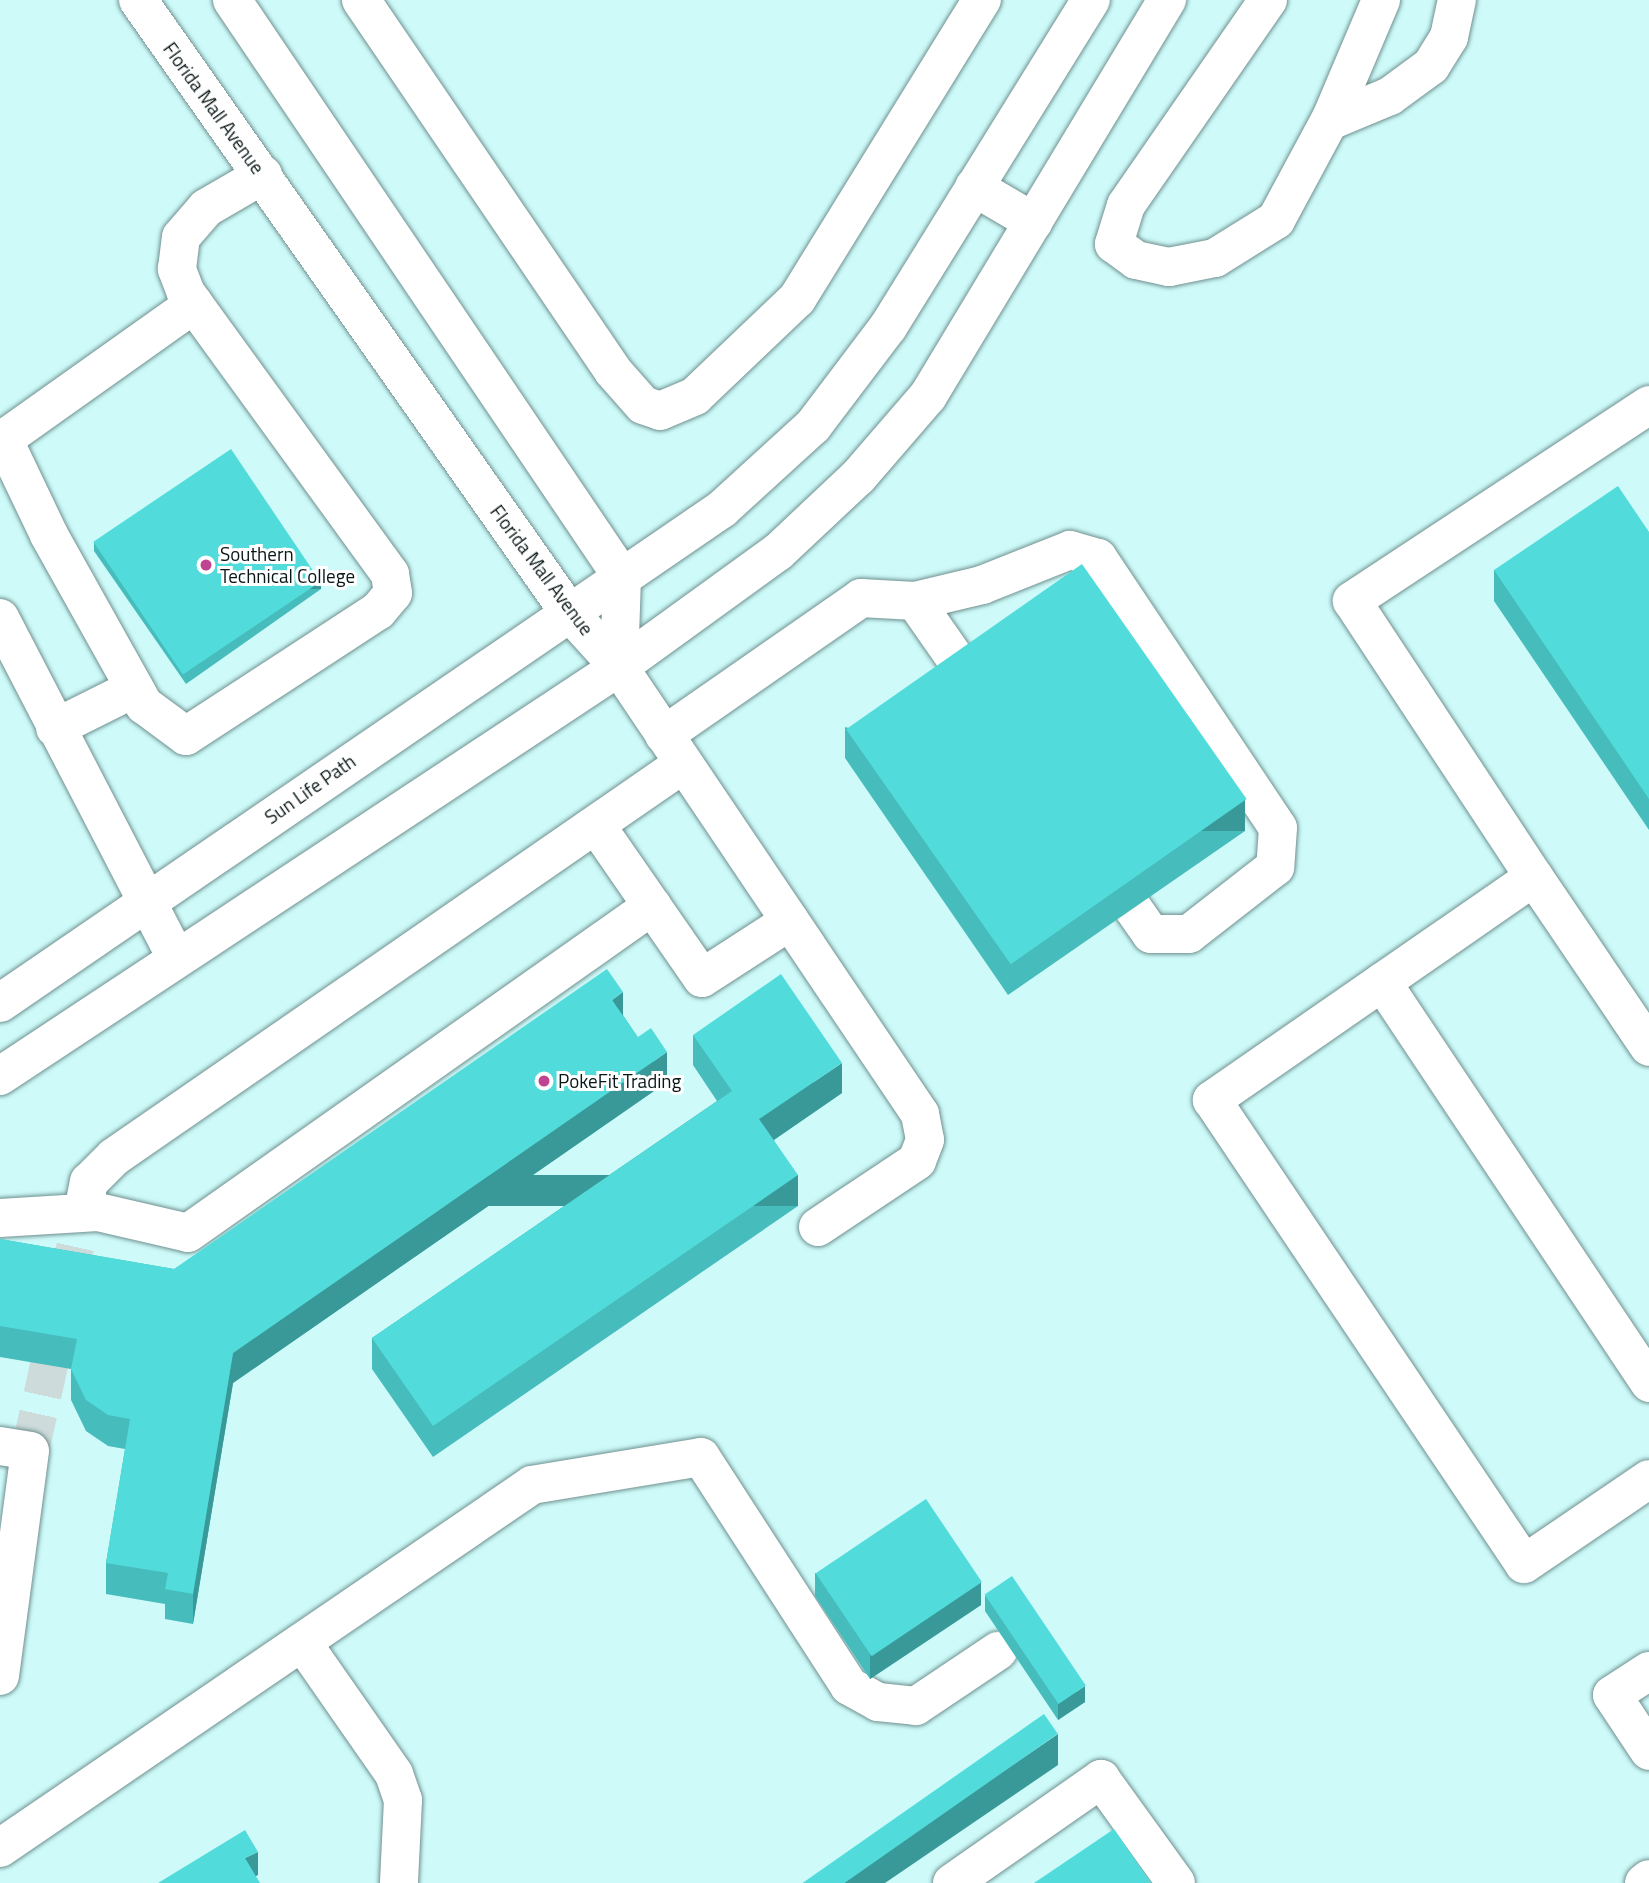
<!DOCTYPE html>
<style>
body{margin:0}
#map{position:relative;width:1649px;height:1883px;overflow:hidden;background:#f0fefe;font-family:"Titillium Web",sans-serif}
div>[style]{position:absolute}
.built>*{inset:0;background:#cefbfa;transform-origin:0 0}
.minor-tunnel>*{height:38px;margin-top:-19px;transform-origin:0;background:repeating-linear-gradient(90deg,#cddbdb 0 38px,transparent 0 57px)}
.roads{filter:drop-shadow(0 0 2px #70908f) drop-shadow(0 0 2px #70908f)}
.minor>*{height:38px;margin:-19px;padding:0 19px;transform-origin:19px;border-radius:19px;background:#fff}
.wall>*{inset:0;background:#47bcbc}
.shaded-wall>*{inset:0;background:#399999;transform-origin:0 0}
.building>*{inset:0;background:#52dbdb;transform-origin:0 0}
.dots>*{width:19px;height:19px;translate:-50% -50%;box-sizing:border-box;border:4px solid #fff;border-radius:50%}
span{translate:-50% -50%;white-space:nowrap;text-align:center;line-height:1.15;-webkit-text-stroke:6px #fff;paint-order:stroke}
.street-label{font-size:19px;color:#091616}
.poi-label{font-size:19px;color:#091616}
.left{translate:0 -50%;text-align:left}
</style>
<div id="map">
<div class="built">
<i style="left:0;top:0;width:1649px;height:1883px"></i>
</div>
<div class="minor-tunnel">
<i style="left:30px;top:1451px;width:245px;rotate:-77.5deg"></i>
</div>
<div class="roads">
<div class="minor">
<i style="left:138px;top:0;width:747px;rotate:54.86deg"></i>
<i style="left:568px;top:611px;width:76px;rotate:47.7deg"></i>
<i style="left:619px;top:667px;width:539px;rotate:56.04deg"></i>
<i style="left:920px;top:1114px;width:26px;rotate:79deg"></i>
<i style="left:925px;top:1140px;width:22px;rotate:111deg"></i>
<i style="left:917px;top:1161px;width:119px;rotate:146.3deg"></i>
<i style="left:232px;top:0;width:696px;rotate:55.94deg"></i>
<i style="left:622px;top:577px;width:90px;rotate:91.9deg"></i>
<i style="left:361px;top:0;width:448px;rotate:55.8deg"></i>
<i style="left:613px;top:371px;width:45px;rotate:48.6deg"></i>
<i style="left:643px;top:405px;width:18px;rotate:19deg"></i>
<i style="left:660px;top:411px;width:38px;rotate:-23deg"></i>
<i style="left:695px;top:396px;width:141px;rotate:-43.6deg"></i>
<i style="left:797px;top:299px;width:352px;rotate:-58.3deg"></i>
<i style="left:1268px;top:0;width:249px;rotate:124.7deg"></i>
<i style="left:1126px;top:205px;width:41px;rotate:107.1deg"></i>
<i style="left:1114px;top:244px;width:27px;rotate:36deg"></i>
<i style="left:1136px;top:260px;width:34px;rotate:12deg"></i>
<i style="left:1169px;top:267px;width:47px;rotate:-11.1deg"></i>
<i style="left:1215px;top:258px;width:72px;rotate:-31.9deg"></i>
<i style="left:1276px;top:220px;width:116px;rotate:-61.7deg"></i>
<i style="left:1331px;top:118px;width:128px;rotate:-67deg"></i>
<i style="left:1330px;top:121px;width:65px;rotate:-22.6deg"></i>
<i style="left:1390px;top:96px;width:51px;rotate:-36.2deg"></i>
<i style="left:1431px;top:66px;width:34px;rotate:-58deg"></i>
<i style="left:1449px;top:37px;width:38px;rotate:-78deg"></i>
<i style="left:974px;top:187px;width:69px;rotate:30.3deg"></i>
<i style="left:194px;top:304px;width:228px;rotate:144.6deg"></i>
<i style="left:8px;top:436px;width:15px;rotate:86deg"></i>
<i style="left:9px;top:451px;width:93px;rotate:64.5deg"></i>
<i style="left:49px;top:535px;width:195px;rotate:60.8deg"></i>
<i style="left:144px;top:705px;width:52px;rotate:36.4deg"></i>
<i style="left:186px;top:736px;width:229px;rotate:-33.1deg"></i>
<i style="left:378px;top:611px;width:23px;rotate:-50deg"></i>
<i style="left:393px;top:593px;width:19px;rotate:-99deg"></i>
<i style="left:390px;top:574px;width:334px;rotate:-126deg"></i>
<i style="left:194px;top:304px;width:14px;rotate:-126deg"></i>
<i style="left:186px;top:293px;width:26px;rotate:-111deg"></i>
<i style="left:177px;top:269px;width:32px;rotate:-83deg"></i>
<i style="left:181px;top:237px;width:38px;rotate:-49deg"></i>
<i style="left:206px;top:208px;width:66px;rotate:-30.1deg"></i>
<i style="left:1649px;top:405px;width:356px;rotate:146.6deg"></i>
<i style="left:1352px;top:601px;width:331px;rotate:56.6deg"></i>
<i style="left:1534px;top:877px;width:392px;rotate:145.3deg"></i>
<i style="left:1212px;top:1100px;width:559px;rotate:56.08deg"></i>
<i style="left:1524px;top:1564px;width:151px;rotate:-34.2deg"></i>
<i style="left:915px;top:601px;width:89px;rotate:55.1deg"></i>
<i style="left:0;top:618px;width:381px;rotate:62.6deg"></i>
<i style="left:55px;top:728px;width:89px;rotate:-26.6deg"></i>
<i style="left:664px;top:735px;width:240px;rotate:-34.8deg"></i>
<i style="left:861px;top:598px;width:54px;rotate:3.2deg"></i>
<i style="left:915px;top:601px;width:69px;rotate:-13.4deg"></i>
<i style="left:982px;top:585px;width:95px;rotate:-21.7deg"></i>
<i style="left:1070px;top:550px;width:29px;rotate:16deg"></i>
<i style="left:1098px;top:558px;width:324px;rotate:56.3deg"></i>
<i style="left:1278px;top:828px;width:39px;rotate:94deg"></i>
<i style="left:1275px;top:867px;width:109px;rotate:142.1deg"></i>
<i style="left:1189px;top:934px;width:38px;rotate:180deg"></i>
<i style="left:1151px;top:934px;width:32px;rotate:-125deg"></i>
<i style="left:596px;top:825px;width:186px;rotate:55.3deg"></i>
<i style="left:702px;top:978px;width:105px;rotate:-32.9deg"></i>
<i style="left:1534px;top:877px;width:205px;rotate:55.9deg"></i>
<i style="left:1382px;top:982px;width:482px;rotate:56.3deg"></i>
<i style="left:0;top:1003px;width:875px;rotate:-34.38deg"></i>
<i style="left:722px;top:509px;width:123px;rotate:-42.4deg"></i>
<i style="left:813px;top:426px;width:124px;rotate:-52.9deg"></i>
<i style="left:888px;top:327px;width:385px;rotate:-58.2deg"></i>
<i style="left:0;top:1076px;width:742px;rotate:-33.45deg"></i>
<i style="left:619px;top:667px;width:196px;rotate:-35.9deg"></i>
<i style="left:778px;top:552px;width:110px;rotate:-43.2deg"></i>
<i style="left:858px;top:477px;width:107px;rotate:-49.2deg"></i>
<i style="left:928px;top:396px;width:463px;rotate:-58.9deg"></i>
<i style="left:83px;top:1212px;width:31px;rotate:-79deg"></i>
<i style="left:89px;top:1182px;width:35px;rotate:-45deg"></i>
<i style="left:114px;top:1157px;width:692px;rotate:-34.63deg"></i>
<i style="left:0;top:1218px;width:98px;rotate:-3.5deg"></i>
<i style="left:98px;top:1212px;width:92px;rotate:13.1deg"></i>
<i style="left:188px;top:1233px;width:568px;rotate:-35.17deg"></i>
<i style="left:0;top:1446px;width:30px;rotate:9deg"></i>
<i style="left:30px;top:1451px;width:227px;rotate:97.6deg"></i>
<i style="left:302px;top:1642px;width:161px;rotate:55.1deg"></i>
<i style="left:394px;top:1774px;width:28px;rotate:71deg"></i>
<i style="left:403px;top:1800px;width:83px;rotate:92.8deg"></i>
<i style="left:1649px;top:1671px;width:44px;rotate:147deg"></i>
<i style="left:1612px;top:1695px;width:67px;rotate:56.5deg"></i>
<i style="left:0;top:1848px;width:644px;rotate:-34.31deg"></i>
<i style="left:532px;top:1485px;width:171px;rotate:-9.4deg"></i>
<i style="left:701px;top:1457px;width:273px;rotate:57.1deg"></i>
<i style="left:849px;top:1686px;width:33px;rotate:29deg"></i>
<i style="left:878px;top:1702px;width:38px;rotate:6deg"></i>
<i style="left:916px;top:1706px;width:99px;rotate:-33.9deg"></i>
<i style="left:952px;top:1883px;width:182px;rotate:-34.9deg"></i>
<i style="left:1101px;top:1779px;width:128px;rotate:54.2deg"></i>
<i style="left:1644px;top:1883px;width:6px;rotate:-39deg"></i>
</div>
</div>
<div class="wall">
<i style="clip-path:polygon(1649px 532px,1649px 830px,1494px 601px,1494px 570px)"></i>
<i style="clip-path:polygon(94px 542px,321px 589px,186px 684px,94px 551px)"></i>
<i style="clip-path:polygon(845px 727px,1245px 831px,1008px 995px,845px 758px)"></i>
<i style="clip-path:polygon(623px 1015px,667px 1082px,233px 1383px,193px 1624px,165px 1619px,165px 1604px,106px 1594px,106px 1563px,125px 1449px,108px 1446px,86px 1431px,71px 1400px,71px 1369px,0 1357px,0 1239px,174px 1269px)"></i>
<i style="clip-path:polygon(693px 1035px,842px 1093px,774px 1140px,798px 1206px,433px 1457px,372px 1369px,372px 1338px,717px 1101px,693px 1065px)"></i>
<i style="clip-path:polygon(815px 1573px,981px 1605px,870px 1679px,815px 1596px)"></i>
<i style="clip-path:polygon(985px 1595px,1085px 1702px,1058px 1720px,985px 1611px)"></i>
</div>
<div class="shaded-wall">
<i style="left:321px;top:581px;width:8px;height:165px;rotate:90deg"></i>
<i style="left:1245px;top:800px;width:31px;height:288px;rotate:90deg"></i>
<i style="clip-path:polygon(623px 992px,623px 1023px,612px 1000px)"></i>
<i style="clip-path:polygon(667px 1052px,667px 1082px,233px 1383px,193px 1624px,193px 1594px,233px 1353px)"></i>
<i style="clip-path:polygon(842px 1063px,842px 1093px,759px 1150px,759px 1119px)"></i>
<i style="left:798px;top:1175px;width:31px;height:443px;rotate:90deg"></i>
<i style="clip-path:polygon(981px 1582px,981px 1605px,870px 1679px,870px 1655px)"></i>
<i style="clip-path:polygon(1085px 1686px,1085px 1702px,1058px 1720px,1058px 1704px)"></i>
<i style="clip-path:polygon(1058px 1734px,1058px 1765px,885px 1883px,840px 1883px)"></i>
<i style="clip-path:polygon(258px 1852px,258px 1875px,245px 1882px,245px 1858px)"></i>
</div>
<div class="building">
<i style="left:231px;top:449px;width:160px;height:166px;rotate:56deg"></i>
<i style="clip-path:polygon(1618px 486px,1649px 532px,1649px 799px,1494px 570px)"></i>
<i style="left:1082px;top:564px;width:287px;height:288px;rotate:55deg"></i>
<i style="clip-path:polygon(607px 969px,623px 992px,612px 1000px,638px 1037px,651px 1028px,667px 1052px,233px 1353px,193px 1594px,165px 1589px,168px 1573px,106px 1563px,130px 1419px,108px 1415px,86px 1400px,71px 1369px,77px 1339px,0 1326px,0 1239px,174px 1269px)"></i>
<i style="clip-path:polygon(781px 974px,842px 1063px,759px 1119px,798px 1175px,433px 1426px,372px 1338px,732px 1091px,693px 1035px)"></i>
<i style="left:926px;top:1499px;width:100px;height:133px;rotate:56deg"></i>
<i style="left:1012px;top:1576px;width:132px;height:33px;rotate:56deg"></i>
<i style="left:1044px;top:1714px;width:24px;height:300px;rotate:55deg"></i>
<i style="clip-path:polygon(1114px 1829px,1151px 1883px,1034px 1883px)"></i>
<i style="clip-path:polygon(245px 1830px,258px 1852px,245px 1858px,260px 1883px,158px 1883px)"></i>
</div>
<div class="dots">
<i style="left:206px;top:565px;background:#c04392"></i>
<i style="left:544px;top:1081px;background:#c04392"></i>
</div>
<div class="street-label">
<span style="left:214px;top:108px;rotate:54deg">Florida Mall Avenue</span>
<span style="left:542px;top:570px;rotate:53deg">Florida Mall Avenue</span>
<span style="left:310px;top:789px;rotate:-35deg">Sun Life Path</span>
</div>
<div class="poi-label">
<span class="left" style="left:220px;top:565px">Southern<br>Technical College</span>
<span class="left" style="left:558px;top:1081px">PokeFit Trading</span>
</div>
</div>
